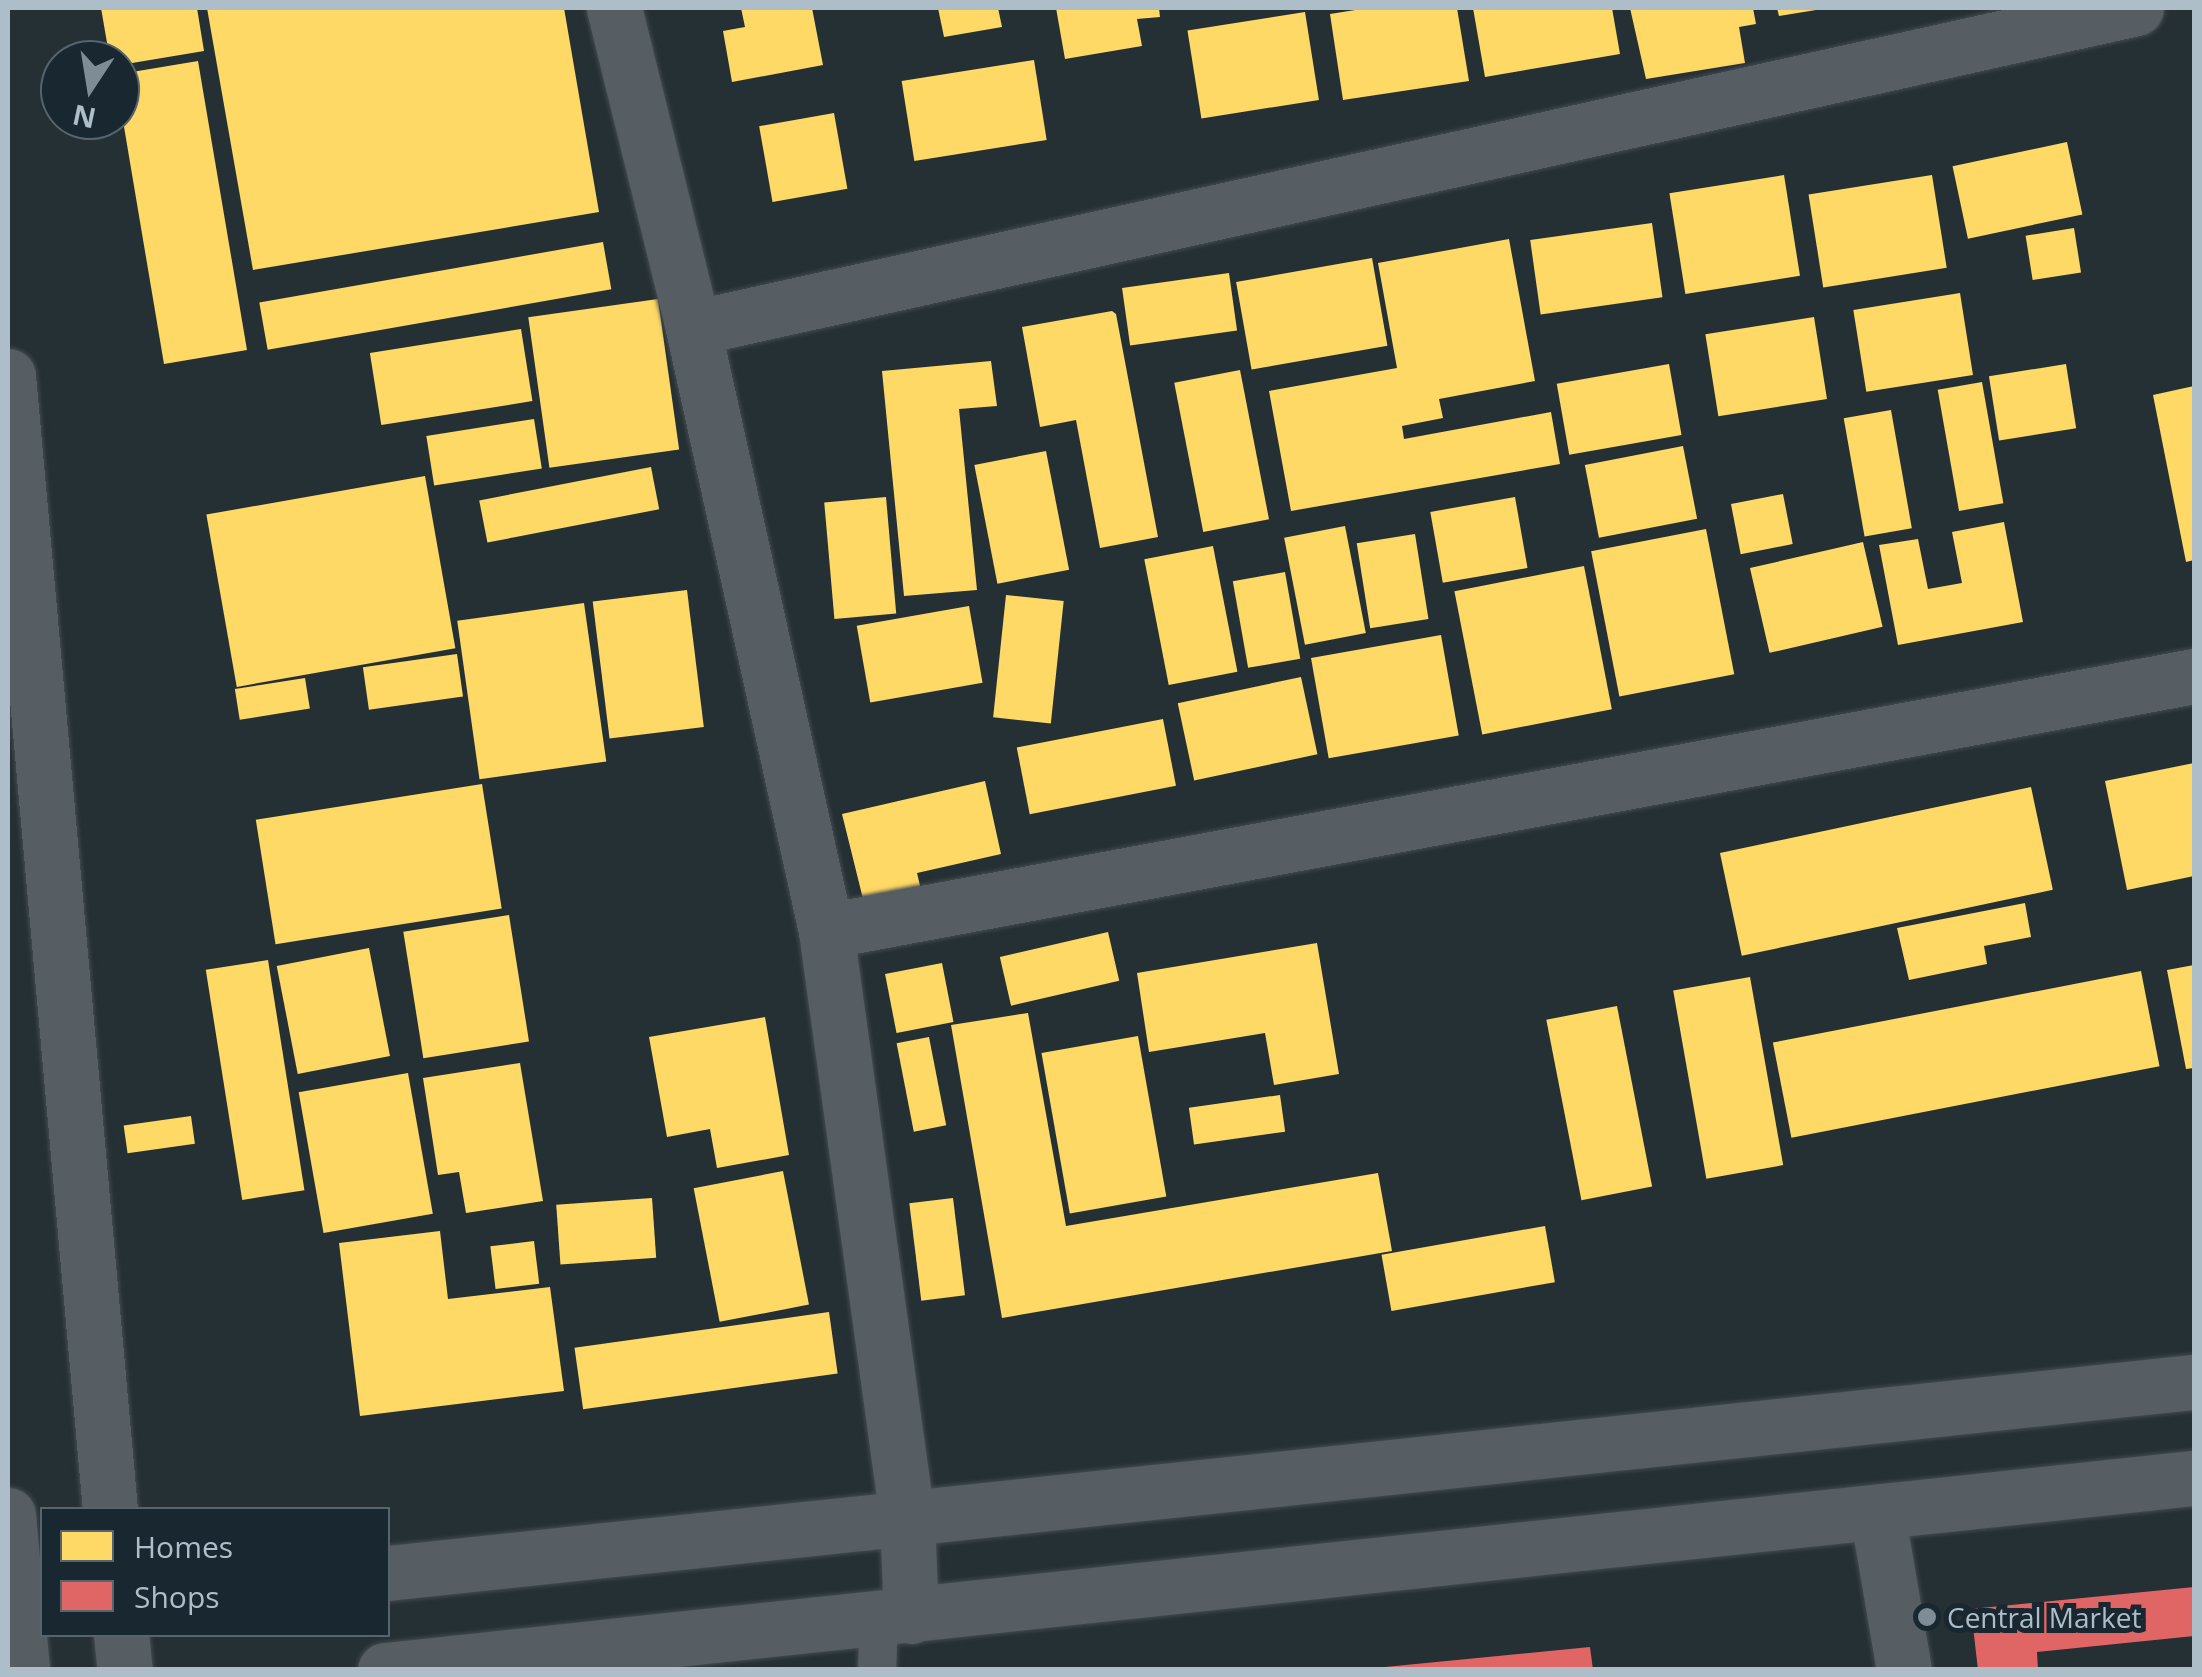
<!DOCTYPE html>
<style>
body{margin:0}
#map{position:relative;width:2202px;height:1677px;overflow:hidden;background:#253035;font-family:"Open Sans",sans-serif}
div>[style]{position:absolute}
.homes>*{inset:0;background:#ffd966;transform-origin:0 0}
.shops>*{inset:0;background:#e06666}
.roads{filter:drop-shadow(0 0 2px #444b4f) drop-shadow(0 0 2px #444b4f)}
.lane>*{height:38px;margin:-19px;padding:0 19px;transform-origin:19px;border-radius:19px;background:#565e64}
.street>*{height:55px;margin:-27.5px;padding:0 27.5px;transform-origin:27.5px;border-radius:27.5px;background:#565e64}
.dots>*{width:28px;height:28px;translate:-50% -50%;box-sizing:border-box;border:5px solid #192830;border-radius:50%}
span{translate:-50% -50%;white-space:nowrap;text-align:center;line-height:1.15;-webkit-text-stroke:10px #192830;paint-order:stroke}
.poi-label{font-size:28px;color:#aebec8}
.left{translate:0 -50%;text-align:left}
.frame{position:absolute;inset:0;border:10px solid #aebec8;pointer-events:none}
.legend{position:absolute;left:40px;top:1507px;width:350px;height:130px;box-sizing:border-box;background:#192830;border:2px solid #55646d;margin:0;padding:12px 18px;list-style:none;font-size:30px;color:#aebec8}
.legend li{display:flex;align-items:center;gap:20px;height:50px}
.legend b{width:50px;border:2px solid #55646d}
.north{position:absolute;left:40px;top:40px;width:100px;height:100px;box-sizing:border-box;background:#192830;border:2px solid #55646d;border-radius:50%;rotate:192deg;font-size:28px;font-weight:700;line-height:40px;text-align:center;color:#aebec8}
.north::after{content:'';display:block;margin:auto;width:35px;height:45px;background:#7e8c95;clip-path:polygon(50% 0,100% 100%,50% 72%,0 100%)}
</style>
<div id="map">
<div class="homes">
<i style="clip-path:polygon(101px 8px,197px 8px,204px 51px,120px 65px,120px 60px,110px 60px)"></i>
<i style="clip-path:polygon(207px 8px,564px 8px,599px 212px,253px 270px)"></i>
<i style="clip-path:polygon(741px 8px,812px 8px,823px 65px,732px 82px,723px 31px,745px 27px)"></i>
<i style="clip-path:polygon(938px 8px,998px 8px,1002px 27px,944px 37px)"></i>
<i style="clip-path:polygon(1056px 8px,1159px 8px,1160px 17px,1137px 19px,1142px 46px,1065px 59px)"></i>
<i style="clip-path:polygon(1368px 8px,1457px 8px,1469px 81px,1343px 100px,1330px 14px)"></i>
<i style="clip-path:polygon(1473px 8px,1612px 8px,1620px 54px,1485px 77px)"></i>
<i style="clip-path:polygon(1630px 8px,1753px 8px,1756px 24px,1739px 27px,1745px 63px,1646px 79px)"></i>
<i style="clip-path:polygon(1777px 8px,1815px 8px,1816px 10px,1779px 16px)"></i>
<i style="left:1305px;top:12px;width:89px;height:119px;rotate:81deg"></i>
<i style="left:1034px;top:60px;width:81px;height:134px;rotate:81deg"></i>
<i style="clip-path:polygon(198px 61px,247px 350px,164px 364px,120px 103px,120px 74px)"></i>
<i style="left:834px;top:113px;width:77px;height:76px;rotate:80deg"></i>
<i style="left:2067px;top:142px;width:74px;height:117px;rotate:78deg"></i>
<i style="left:1784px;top:175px;width:102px;height:116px;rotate:81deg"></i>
<i style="left:1932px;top:175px;width:94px;height:125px;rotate:81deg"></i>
<i style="left:1652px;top:223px;width:75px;height:123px;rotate:82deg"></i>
<i style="left:2074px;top:228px;width:45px;height:49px;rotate:81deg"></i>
<i style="clip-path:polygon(1509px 239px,1535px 381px,1439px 399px,1443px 418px,1402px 426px,1404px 439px,1551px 412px,1560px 464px,1291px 511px,1269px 391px,1397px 368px,1378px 263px)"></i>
<i style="left:603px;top:242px;width:48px;height:349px;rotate:80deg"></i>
<i style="left:1372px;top:258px;width:89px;height:138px;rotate:80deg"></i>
<i style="left:1229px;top:273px;width:58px;height:108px;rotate:82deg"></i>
<i style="left:1960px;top:293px;width:83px;height:108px;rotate:81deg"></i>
<i style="left:658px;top:299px;width:152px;height:131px;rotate:82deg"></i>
<i style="clip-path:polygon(1112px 311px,1116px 314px,1158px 537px,1100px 548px,1076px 420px,1040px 427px,1022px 327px)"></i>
<i style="left:1814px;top:317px;width:83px;height:110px;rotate:81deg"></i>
<i style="left:521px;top:329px;width:73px;height:153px;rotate:81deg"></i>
<i style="clip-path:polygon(991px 361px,997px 406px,959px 409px,977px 590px,904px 596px,882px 371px)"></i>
<i style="left:1669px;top:364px;width:72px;height:114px;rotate:80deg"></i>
<i style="left:2066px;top:364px;width:65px;height:78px;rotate:81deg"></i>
<i style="left:1240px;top:370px;width:152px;height:67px;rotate:79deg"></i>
<i style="left:1982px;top:382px;width:123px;height:45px;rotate:80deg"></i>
<i style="clip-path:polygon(2194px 386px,2194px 560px,2186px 562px,2153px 395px)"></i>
<i style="left:1891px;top:410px;width:120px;height:48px;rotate:80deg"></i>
<i style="left:534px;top:419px;width:50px;height:109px;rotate:81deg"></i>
<i style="left:1683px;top:446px;width:74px;height:100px;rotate:79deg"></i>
<i style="left:1046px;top:451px;width:121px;height:73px;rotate:79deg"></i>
<i style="left:651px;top:467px;width:43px;height:175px;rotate:79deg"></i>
<i style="left:425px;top:476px;width:175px;height:222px;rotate:80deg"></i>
<i style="left:1783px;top:494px;width:51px;height:53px;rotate:79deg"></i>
<i style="left:886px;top:497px;width:117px;height:62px;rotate:85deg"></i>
<i style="left:1515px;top:497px;width:72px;height:86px;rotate:80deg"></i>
<i style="clip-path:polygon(2004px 522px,2023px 622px,1898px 645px,1879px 545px,1918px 539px,1928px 589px,1962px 583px,1952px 532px)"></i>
<i style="left:1345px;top:526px;width:109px;height:62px;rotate:79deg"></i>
<i style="left:1706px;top:529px;width:148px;height:117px;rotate:79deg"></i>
<i style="left:1415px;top:534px;width:86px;height:59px;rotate:81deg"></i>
<i style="left:1863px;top:542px;width:87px;height:116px;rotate:77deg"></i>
<i style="left:1213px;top:546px;width:128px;height:70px;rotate:79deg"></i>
<i style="left:1584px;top:566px;width:146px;height:132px;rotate:79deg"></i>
<i style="left:1285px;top:572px;width:88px;height:53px;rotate:80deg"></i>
<i style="left:687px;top:590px;width:138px;height:95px;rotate:83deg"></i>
<i style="left:1006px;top:595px;width:58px;height:123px;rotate:6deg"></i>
<i style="left:584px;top:603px;width:160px;height:128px;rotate:82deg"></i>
<i style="left:969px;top:606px;width:78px;height:114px;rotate:80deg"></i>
<i style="left:1441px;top:635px;width:102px;height:132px;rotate:80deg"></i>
<i style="left:457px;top:654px;width:43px;height:95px;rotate:82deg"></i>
<i style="left:1301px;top:677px;width:79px;height:126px;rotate:78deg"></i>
<i style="left:305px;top:678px;width:31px;height:71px;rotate:81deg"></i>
<i style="left:1163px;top:719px;width:68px;height:149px;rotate:79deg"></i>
<i style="clip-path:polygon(2194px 763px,2194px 876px,2127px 890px,2105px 781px)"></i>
<i style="clip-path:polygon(985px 781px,1001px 854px,917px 873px,922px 894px,865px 907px,842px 814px)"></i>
<i style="left:482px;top:784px;width:126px;height:229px;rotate:81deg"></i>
<i style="left:2031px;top:787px;width:105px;height:318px;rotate:78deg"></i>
<i style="clip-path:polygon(2025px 903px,2031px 937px,1984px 946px,1987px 964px,1909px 980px,1897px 928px)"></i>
<i style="left:509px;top:915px;width:128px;height:107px;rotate:81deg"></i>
<i style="left:1108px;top:932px;width:50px;height:111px;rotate:77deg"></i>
<i style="clip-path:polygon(1317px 943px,1339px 1074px,1274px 1085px,1265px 1033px,1149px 1052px,1137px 973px)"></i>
<i style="left:369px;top:948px;width:110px;height:94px;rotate:79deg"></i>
<i style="left:268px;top:960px;width:233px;height:63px;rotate:81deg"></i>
<i style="left:942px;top:963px;width:60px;height:58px;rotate:79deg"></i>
<i style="clip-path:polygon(2194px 965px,2194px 1068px,2186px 1069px,2167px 970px)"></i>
<i style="left:2141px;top:971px;width:97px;height:375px;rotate:79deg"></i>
<i style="left:1750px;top:977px;width:191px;height:78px;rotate:80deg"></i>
<i style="left:1617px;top:1006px;width:184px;height:72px;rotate:79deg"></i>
<i style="clip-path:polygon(1028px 1013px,1066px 1226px,1378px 1173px,1392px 1251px,1002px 1318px,951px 1025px)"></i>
<i style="clip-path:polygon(765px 1017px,789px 1155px,717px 1168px,710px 1129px,667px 1137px,649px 1037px)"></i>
<i style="left:1138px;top:1036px;width:163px;height:98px;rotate:80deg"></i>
<i style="left:929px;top:1037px;width:90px;height:33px;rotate:79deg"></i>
<i style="clip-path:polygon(520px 1063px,543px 1201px,466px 1213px,459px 1172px,438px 1175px,423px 1078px)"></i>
<i style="left:408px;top:1073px;width:143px;height:111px;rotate:80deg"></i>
<i style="left:1280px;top:1095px;width:37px;height:92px;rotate:82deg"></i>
<i style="left:191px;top:1116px;width:28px;height:68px;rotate:82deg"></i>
<i style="left:783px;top:1171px;width:136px;height:91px;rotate:79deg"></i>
<i style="left:652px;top:1198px;width:60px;height:96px;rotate:86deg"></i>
<i style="left:953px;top:1198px;width:98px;height:44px;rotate:83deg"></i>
<i style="left:1545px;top:1226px;width:57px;height:166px;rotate:80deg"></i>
<i style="clip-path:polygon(440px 1231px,448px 1299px,550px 1287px,564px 1391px,360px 1416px,339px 1243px)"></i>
<i style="left:534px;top:1241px;width:43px;height:44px;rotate:83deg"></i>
<i style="left:829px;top:1312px;width:62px;height:257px;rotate:82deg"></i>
</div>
<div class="shops">
<i style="clip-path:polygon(2194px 1587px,2194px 1636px,2037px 1652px,2038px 1670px,1978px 1670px,1971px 1609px)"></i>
<i style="clip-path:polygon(1590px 1647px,1593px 1670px,1385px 1670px,1385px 1667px)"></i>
</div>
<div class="roads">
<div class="lane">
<i style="left:877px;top:1670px;width:51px;rotate:-87.8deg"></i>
</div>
<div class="street">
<i style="left:614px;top:8px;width:330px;rotate:76.1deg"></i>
<i style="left:693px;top:328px;width:617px;rotate:77.56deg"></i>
<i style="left:826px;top:931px;width:593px;rotate:82.14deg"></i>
<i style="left:907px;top:1518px;width:98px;rotate:87.7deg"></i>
<i style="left:693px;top:328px;width:1478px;rotate:-12.5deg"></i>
<i style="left:8px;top:376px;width:1139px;rotate:84.86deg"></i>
<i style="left:826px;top:931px;width:1392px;rotate:-10.56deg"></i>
<i style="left:1877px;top:1512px;width:160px;rotate:80.3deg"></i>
<i style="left:8px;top:1515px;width:156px;rotate:84.8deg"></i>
<i style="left:388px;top:1573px;width:1816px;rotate:-6.04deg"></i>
<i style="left:121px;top:1634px;width:36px;rotate:84deg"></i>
<i style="left:385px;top:1670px;width:1819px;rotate:-6.06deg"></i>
</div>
</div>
<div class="dots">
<i style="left:1927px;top:1617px;background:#7e8c95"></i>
</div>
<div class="poi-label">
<span class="left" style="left:1947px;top:1617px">Central Market</span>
</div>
<div class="frame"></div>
<ul class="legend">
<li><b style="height:28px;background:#ffd966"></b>Homes</li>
<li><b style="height:28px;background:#e06666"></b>Shops</li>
</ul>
<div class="north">N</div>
</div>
